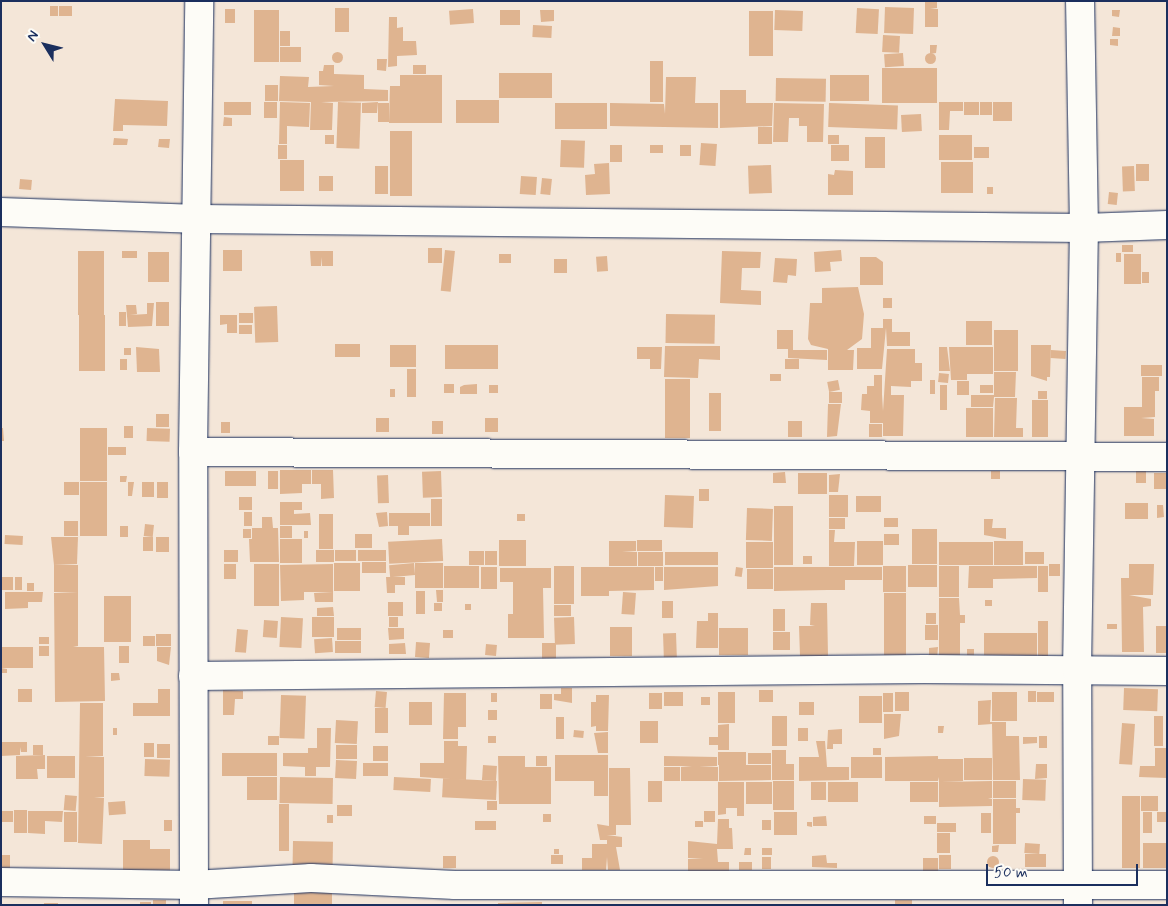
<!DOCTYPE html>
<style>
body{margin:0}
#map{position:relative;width:1168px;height:906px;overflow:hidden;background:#f4e6d8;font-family:Mynerve,sans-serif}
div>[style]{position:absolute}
.building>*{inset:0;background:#dfb490;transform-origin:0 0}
.round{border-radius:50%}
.roads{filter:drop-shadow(0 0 1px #1b2f5e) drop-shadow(0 0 1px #1b2f5e)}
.minor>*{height:28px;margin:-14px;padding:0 14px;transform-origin:14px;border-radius:14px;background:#fdfcf7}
span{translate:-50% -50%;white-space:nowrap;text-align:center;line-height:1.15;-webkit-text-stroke:5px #fdfcf7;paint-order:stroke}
.frame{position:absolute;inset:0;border:2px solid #1b2f5e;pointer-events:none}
.north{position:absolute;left:20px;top:20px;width:50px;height:50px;-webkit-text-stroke:4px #fdfcf7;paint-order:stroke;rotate:306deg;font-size:14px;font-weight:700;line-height:20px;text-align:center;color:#1b2f5e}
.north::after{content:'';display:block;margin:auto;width:18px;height:22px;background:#1b2f5e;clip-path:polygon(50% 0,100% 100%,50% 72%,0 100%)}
.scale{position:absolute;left:986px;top:864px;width:152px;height:22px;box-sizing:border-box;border:2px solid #1b2f5e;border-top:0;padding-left:6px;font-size:15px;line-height:18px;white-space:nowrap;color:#1b2f5e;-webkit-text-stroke:4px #fdfcf7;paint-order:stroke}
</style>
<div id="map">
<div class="building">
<i style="clip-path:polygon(925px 1px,937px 1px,937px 8px,930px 9px,938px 9px,938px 27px,925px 27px)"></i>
<i style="left:50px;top:6px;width:8px;height:10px"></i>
<i style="left:59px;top:6px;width:13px;height:10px"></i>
<i style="left:885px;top:7px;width:29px;height:26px;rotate:2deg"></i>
<i style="left:335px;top:8px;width:14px;height:24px"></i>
<i style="left:857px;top:8px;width:22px;height:25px;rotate:3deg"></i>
<i style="left:225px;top:9px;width:10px;height:14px"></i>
<i style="left:473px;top:9px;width:14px;height:24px;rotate:86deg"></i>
<i style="left:254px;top:10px;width:25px;height:52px"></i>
<i style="left:500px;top:10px;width:20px;height:15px"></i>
<i style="clip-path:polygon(540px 10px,554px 10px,554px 21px,541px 22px)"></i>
<i style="left:775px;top:10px;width:28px;height:20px;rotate:2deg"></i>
<i style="clip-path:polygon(1112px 10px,1120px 10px,1119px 17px,1112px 16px)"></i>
<i style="left:749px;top:11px;width:24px;height:45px"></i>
<i style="clip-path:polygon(389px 17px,397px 17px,397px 28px,403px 27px,403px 41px,416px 41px,417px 55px,397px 56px,397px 66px,388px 67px)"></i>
<i style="left:533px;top:25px;width:19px;height:12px;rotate:3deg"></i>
<i style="clip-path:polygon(1113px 27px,1120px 28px,1120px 36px,1112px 36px)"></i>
<i style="left:280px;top:31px;width:10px;height:15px"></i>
<i style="left:883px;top:35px;width:17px;height:17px;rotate:3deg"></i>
<i style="clip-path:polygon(1110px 39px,1118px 39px,1118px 46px,1110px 45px)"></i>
<i style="clip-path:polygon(930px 45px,937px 45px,936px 53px,930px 54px)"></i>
<i style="left:280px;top:47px;width:21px;height:15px"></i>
<i class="round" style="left:331.5px;top:51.5px;width:11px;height:11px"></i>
<i class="round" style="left:924.5px;top:52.5px;width:11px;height:11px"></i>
<i style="left:903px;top:53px;width:13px;height:19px;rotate:86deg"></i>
<i style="clip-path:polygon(377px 59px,387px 59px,386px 71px,377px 70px)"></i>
<i style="left:650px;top:61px;width:13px;height:41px"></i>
<i style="clip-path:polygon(324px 65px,334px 65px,334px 74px,364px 75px,364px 89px,388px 90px,388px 101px,321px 102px,333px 103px,332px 130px,310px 130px,311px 102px,279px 101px,280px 76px,309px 77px,308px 87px,334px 86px,319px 85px,319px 71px,323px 71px)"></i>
<i style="left:413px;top:65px;width:13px;height:9px"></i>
<i style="left:882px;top:68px;width:55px;height:35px"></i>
<i style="left:552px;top:73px;width:25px;height:53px;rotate:90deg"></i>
<i style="clip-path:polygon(400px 75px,442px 75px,442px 123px,389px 123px,390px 86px,400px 86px)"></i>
<i style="left:830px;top:75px;width:39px;height:26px"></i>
<i style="clip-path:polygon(666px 77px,696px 77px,695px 103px,718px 103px,718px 128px,610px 126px,610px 103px,664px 104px,665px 114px)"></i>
<i style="left:776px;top:78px;width:50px;height:23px;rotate:1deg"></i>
<i style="left:265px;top:85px;width:13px;height:16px"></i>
<i style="clip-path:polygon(720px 90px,746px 90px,746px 103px,773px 103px,772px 126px,720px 128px)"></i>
<i style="clip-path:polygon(115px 99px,168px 101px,167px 126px,123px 125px,123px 131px,113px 131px)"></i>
<i style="left:456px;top:100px;width:43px;height:23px"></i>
<i style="left:224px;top:102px;width:27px;height:13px"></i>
<i style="left:264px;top:102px;width:13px;height:16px"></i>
<i style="clip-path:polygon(280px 102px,310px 103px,309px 127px,287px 126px,287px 144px,279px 144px)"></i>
<i style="left:338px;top:102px;width:23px;height:46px;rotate:2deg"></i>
<i style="clip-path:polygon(378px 102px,377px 113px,362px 113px,362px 103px)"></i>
<i style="clip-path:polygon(939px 102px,963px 102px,963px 111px,950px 111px,949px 130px,939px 130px)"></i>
<i style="left:964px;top:102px;width:15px;height:13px"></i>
<i style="left:980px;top:102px;width:12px;height:13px"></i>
<i style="left:993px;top:102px;width:19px;height:19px"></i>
<i style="left:378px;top:103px;width:11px;height:19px"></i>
<i style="left:555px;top:103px;width:52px;height:26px"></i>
<i style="clip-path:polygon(774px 103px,824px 104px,823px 142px,807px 142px,807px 126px,799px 126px,799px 118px,789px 118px,788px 142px,773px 142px)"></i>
<i style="left:829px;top:103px;width:69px;height:24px;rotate:2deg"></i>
<i style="left:921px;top:114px;width:17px;height:20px;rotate:87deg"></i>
<i style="clip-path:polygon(224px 117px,232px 118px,232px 126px,223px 126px)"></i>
<i style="left:758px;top:127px;width:14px;height:17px"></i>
<i style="left:390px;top:131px;width:22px;height:65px"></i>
<i style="left:325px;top:135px;width:9px;height:9px"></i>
<i style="left:828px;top:135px;width:11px;height:9px"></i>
<i style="left:939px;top:135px;width:33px;height:25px"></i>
<i style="left:865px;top:137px;width:20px;height:31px"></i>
<i style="clip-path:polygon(114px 138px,128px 139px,127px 145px,113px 145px)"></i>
<i style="clip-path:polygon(159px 139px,170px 139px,169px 148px,158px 147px)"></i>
<i style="left:561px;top:140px;width:24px;height:27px;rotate:2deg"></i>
<i style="left:701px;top:143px;width:16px;height:22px;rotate:4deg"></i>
<i style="left:278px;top:145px;width:9px;height:14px"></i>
<i style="left:610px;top:145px;width:12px;height:17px"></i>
<i style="left:650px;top:145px;width:13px;height:8px"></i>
<i style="left:680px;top:145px;width:11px;height:11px"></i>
<i style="left:831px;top:145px;width:18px;height:16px"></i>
<i style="left:974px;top:147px;width:15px;height:11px"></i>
<i style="left:304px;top:160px;width:31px;height:24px;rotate:90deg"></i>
<i style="left:941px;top:162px;width:32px;height:31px"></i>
<i style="clip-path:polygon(609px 163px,610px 194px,586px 195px,585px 175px,595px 174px,594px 164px)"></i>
<i style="left:1136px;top:164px;width:13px;height:17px"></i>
<i style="left:771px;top:165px;width:28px;height:23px;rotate:88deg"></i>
<i style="left:375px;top:166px;width:13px;height:28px"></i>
<i style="left:1134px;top:166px;width:25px;height:12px;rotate:88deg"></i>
<i style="clip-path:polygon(835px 170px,853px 171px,853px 195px,828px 195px,828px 174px,834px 175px)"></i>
<i style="left:319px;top:176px;width:14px;height:15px"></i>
<i style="left:521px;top:176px;width:16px;height:18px;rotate:4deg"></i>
<i style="left:542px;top:178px;width:10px;height:16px;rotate:6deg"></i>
<i style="left:20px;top:179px;width:12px;height:10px;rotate:5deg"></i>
<i style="left:987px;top:187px;width:6px;height:7px"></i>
<i style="left:1109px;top:192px;width:9px;height:12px;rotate:6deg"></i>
<i style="left:1122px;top:245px;width:11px;height:7px"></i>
<i style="left:428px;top:248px;width:14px;height:15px"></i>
<i style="left:223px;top:250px;width:19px;height:21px"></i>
<i style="left:445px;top:250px;width:10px;height:41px;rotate:6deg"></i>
<i style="clip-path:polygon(841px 250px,842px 261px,830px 262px,831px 271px,815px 272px,814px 252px)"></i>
<i style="left:78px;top:251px;width:26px;height:64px"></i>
<i style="left:122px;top:251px;width:15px;height:7px"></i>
<i style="clip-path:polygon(310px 251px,333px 251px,333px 266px,322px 266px,322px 257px,321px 266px,311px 266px)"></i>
<i style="clip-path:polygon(722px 251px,761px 252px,760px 268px,742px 268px,741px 290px,761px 291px,761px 305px,720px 303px)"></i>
<i style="left:148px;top:252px;width:21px;height:30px"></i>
<i style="left:1116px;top:253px;width:5px;height:9px"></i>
<i style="left:499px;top:254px;width:12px;height:9px"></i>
<i style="left:1124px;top:254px;width:17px;height:30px"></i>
<i style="left:607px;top:256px;width:15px;height:11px;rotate:86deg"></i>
<i style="clip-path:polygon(860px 257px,876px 257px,883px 262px,883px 285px,860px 285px)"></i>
<i style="clip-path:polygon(775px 258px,797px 259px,796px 276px,788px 275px,787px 283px,773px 282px)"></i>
<i style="left:554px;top:259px;width:13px;height:14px"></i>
<i style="left:1149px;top:272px;width:11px;height:7px;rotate:90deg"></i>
<i style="clip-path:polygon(858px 287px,864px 314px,862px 339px,847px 350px,854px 350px,853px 370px,828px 370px,828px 349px,811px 345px,808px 339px,810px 303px,822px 303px,822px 288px)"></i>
<i style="left:883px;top:298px;width:9px;height:10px"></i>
<i style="left:156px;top:302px;width:13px;height:24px"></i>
<i style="clip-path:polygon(147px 303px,154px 303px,152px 326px,128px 327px,126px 305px,136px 305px,137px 314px,130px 315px,147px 314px)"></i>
<i style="left:277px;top:306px;width:36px;height:23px;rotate:88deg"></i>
<i style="left:119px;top:312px;width:7px;height:14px"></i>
<i style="left:239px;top:313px;width:14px;height:10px"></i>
<i style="left:666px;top:314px;width:49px;height:29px;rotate:1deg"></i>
<i style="left:105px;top:315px;width:56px;height:26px;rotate:90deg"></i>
<i style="clip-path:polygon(220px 315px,237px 315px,237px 333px,227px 333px,227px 324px,220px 325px)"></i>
<i style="clip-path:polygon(883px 319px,892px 319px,892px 332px,910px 332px,910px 346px,887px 346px,886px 328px,882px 369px,857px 369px,857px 348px,871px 348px,871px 328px,883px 328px)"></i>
<i style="left:966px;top:321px;width:26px;height:24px"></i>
<i style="left:239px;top:325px;width:13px;height:9px"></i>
<i style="clip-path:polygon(777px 330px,793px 330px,793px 350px,827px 350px,827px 360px,788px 358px,788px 349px,777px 349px)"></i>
<i style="left:994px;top:330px;width:24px;height:41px"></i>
<i style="left:335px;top:344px;width:25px;height:13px"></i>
<i style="left:390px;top:345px;width:26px;height:22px"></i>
<i style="left:445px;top:345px;width:53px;height:24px"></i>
<i style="clip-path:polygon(1031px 345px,1051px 345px,1050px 377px,1047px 377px,1047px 381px,1031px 376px)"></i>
<i style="clip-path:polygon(665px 346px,720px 346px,720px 360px,699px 359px,698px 378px,664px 377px)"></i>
<i style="clip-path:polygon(136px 347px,159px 349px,160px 372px,137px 372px)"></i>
<i style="clip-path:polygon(637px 347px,662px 347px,661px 369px,650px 369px,650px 359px,637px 359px)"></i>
<i style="clip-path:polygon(939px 347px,947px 347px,950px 371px,939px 371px)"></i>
<i style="clip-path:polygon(949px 347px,993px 347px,993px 374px,967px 374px,967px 380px,951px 380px)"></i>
<i style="left:124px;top:348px;width:7px;height:7px"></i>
<i style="clip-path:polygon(887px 349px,915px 349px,915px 363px,922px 363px,922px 381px,911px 381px,911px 387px,891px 386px,891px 395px,904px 395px,903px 436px,883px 436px,883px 423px,870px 423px,870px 411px,861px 410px,862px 394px,867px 394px,867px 386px,874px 386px,874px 375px,882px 375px,882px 394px,869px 394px,882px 394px,883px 411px)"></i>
<i style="left:1051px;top:350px;width:15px;height:8px;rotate:4deg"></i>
<i style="left:120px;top:359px;width:7px;height:11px"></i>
<i style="left:785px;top:359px;width:14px;height:10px"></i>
<i style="left:1141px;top:365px;width:21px;height:11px"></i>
<i style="left:407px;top:369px;width:9px;height:28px"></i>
<i style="clip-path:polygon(994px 372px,1016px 372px,1015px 397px,994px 397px,993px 407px,971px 407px,971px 395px,994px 395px)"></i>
<i style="left:939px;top:373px;width:10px;height:9px;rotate:6deg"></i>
<i style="left:770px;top:374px;width:11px;height:7px"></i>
<i style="clip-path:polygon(1142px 377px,1159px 377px,1159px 391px,1155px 391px,1155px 417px,1141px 418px,1154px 419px,1154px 436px,1124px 436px,1124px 407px,1142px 407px)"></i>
<i style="left:665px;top:379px;width:25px;height:59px"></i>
<i style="left:838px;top:380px;width:10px;height:11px;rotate:79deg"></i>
<i style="left:930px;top:380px;width:5px;height:14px"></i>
<i style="left:957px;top:381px;width:12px;height:14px"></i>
<i style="left:444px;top:384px;width:10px;height:9px"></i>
<i style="clip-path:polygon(477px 384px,477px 394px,460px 394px,460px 387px,464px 385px)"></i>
<i style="left:489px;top:385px;width:9px;height:8px"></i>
<i style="left:940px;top:385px;width:7px;height:25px"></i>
<i style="left:980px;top:385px;width:13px;height:8px"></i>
<i style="left:390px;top:389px;width:5px;height:8px"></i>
<i style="left:1038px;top:391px;width:9px;height:8px"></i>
<i style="left:829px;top:392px;width:13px;height:11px"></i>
<i style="left:721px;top:393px;width:38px;height:12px;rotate:90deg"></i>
<i style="clip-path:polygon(995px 398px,1017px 398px,1016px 428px,1023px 428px,1023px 437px,994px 437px)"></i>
<i style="left:1032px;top:400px;width:16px;height:37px"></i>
<i style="clip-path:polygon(828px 404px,841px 404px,837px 436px,827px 437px)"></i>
<i style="left:966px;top:408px;width:27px;height:29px"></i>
<i style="left:156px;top:414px;width:13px;height:13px"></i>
<i style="left:376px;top:418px;width:13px;height:14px"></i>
<i style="left:485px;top:418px;width:13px;height:14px"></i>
<i style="left:432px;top:421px;width:11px;height:13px"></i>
<i style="left:788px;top:421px;width:14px;height:16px"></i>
<i style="left:221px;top:422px;width:9px;height:11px"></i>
<i style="left:869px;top:424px;width:13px;height:13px"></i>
<i style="left:124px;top:426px;width:9px;height:12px"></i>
<i style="clip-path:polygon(1px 428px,3px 428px,4px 441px,1px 441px)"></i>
<i style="left:80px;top:428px;width:27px;height:53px"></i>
<i style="left:147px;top:428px;width:23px;height:13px;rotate:2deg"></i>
<i style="left:108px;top:447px;width:18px;height:8px"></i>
<i style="left:1136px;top:468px;width:10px;height:15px"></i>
<i style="clip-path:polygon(280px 470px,311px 470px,311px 484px,302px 484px,302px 493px,280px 494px)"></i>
<i style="clip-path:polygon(312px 470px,333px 470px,334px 498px,321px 499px,321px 484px,312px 484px)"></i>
<i style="left:256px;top:471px;width:15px;height:31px;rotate:90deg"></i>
<i style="left:278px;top:471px;width:18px;height:10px;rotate:90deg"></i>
<i style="left:441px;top:471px;width:26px;height:19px;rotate:88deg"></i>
<i style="left:1000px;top:471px;width:8px;height:9px;rotate:90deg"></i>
<i style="clip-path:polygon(785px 472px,786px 483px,773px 483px,773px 473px)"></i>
<i style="left:798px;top:473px;width:29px;height:21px"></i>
<i style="left:1154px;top:473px;width:13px;height:16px"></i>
<i style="clip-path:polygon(840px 474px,838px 492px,829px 492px,829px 475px)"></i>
<i style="left:388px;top:475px;width:28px;height:11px;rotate:88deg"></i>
<i style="clip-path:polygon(120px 476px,127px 476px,126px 482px,120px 482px)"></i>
<i style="left:64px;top:482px;width:15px;height:13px"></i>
<i style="left:80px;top:482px;width:27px;height:54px"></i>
<i style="clip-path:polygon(128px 482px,134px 482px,132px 496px,128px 496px)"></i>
<i style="left:154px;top:482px;width:15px;height:12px;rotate:90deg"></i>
<i style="left:157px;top:482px;width:11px;height:16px"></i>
<i style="left:699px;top:489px;width:10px;height:12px"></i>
<i style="left:665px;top:495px;width:29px;height:32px;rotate:2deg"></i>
<i style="left:829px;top:495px;width:19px;height:22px"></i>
<i style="left:856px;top:496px;width:25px;height:16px"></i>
<i style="left:239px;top:497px;width:13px;height:13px"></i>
<i style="left:431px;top:499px;width:11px;height:27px"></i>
<i style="clip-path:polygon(280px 502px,302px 502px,302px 510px,294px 510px,294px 514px,310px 513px,311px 525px,280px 525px)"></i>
<i style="left:1125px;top:503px;width:23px;height:16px"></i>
<i style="clip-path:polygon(1157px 505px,1163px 505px,1164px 517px,1157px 518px)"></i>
<i style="left:774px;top:506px;width:19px;height:59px"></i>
<i style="left:747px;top:508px;width:26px;height:32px;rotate:2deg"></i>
<i style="left:244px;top:512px;width:8px;height:14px"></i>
<i style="clip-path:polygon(387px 512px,388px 526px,379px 527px,376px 513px)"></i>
<i style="clip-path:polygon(389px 513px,430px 513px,430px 526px,409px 526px,409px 535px,398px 535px,398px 526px,389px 526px)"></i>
<i style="left:333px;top:514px;width:35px;height:14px;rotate:90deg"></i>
<i style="left:517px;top:514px;width:8px;height:7px"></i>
<i style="clip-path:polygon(262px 517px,272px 517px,273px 528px,278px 528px,279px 562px,250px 562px,249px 539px,252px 539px,252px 528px,262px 528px)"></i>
<i style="left:829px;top:518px;width:16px;height:11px"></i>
<i style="left:884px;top:518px;width:14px;height:9px"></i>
<i style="clip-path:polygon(984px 519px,993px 519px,992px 528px,1006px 528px,1006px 539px,984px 535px)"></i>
<i style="left:64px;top:521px;width:14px;height:15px"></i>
<i style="left:145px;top:524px;width:9px;height:12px;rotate:6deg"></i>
<i style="left:120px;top:526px;width:8px;height:11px"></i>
<i style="left:280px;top:526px;width:12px;height:12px"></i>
<i style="left:243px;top:529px;width:8px;height:9px"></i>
<i style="left:912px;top:529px;width:25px;height:35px"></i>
<i style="clip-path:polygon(829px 530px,835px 530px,834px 542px,855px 542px,854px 566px,829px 566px)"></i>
<i style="left:304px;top:531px;width:4px;height:7px"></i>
<i style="left:355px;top:534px;width:17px;height:14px"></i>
<i style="left:884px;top:534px;width:15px;height:11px"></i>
<i style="left:5px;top:535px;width:18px;height:9px;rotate:3deg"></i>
<i style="clip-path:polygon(51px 537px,78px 537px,77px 564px,54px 565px)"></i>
<i style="left:143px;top:537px;width:10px;height:14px"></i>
<i style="left:156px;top:537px;width:13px;height:15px"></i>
<i style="left:280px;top:539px;width:22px;height:24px"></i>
<i style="left:442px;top:539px;width:22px;height:54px;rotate:87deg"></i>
<i style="left:499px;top:540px;width:27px;height:26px"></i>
<i style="left:637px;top:540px;width:15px;height:11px"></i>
<i style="left:652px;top:540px;width:10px;height:11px"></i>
<i style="clip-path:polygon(609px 541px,636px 541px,636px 551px,622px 552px,637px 552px,637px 566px,609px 566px)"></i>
<i style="left:857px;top:541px;width:26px;height:24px"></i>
<i style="left:994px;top:541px;width:29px;height:24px"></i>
<i style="left:746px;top:542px;width:27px;height:26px"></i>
<i style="left:939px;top:542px;width:54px;height:23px"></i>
<i style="left:224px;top:550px;width:14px;height:12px"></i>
<i style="left:316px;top:550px;width:18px;height:12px"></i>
<i style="left:335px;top:550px;width:21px;height:11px"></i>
<i style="left:386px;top:550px;width:11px;height:28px;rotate:90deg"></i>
<i style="left:469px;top:551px;width:15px;height:14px"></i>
<i style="left:485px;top:551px;width:12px;height:14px"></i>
<i style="left:638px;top:552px;width:25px;height:14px"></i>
<i style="left:665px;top:552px;width:53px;height:13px"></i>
<i style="left:1025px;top:552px;width:19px;height:12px"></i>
<i style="left:803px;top:556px;width:9px;height:8px"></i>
<i style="left:362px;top:562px;width:24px;height:11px"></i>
<i style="left:334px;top:563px;width:26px;height:28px"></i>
<i style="left:414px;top:563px;width:12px;height:25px;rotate:85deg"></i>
<i style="left:415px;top:563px;width:28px;height:25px"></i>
<i style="left:224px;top:564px;width:12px;height:15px"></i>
<i style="left:254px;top:564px;width:25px;height:42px"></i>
<i style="clip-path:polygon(333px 564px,333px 592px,304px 592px,304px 600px,281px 601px,280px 565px)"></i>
<i style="left:1049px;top:564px;width:11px;height:12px"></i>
<i style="clip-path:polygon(1129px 564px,1154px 564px,1153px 595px,1129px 595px,1151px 599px,1151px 606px,1143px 607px,1144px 652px,1122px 652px,1121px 578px,1129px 578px)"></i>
<i style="left:54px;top:565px;width:24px;height:27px"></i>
<i style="left:937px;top:565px;width:22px;height:29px;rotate:90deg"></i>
<i style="left:444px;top:566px;width:35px;height:22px"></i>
<i style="left:554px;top:566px;width:20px;height:38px"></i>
<i style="left:906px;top:566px;width:26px;height:23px;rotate:90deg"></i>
<i style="left:939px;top:566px;width:20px;height:31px"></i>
<i style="clip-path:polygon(969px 566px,1037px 566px,1037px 578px,993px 579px,993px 588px,968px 588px)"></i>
<i style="left:1038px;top:566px;width:10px;height:26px"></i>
<i style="left:481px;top:567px;width:16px;height:22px"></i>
<i style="clip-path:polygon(581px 567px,654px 567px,654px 590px,609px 591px,609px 596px,581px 596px)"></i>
<i style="left:655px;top:567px;width:8px;height:14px"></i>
<i style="clip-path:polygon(664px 567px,718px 567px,718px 586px,664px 590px)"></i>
<i style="left:736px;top:567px;width:7px;height:9px;rotate:8deg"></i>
<i style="clip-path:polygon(774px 567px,882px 567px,882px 580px,845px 580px,845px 590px,828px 590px,828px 579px,828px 590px,774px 591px)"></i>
<i style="clip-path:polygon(500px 568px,551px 568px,551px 588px,543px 588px,544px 638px,508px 638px,508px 614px,513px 614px,513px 582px,500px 582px)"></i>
<i style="left:773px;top:569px;width:20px;height:26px;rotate:90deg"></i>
<i style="left:1px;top:577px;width:12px;height:13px"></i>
<i style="left:15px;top:577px;width:7px;height:13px"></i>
<i style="clip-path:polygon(386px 577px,405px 577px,405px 585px,395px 585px,395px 593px,387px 593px)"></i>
<i style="left:27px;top:583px;width:7px;height:8px"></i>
<i style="clip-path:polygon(436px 590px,443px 590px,443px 602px,437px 602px)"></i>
<i style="left:416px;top:591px;width:9px;height:23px"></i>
<i style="clip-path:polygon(5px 592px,43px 592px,42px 602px,28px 602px,28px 608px,5px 609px)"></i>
<i style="clip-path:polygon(78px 592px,78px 646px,73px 647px,104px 647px,105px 701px,55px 702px,54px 593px)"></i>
<i style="clip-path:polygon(333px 592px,333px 602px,315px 602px,314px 593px)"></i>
<i style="left:623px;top:592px;width:13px;height:22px;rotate:4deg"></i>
<i style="left:884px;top:593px;width:22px;height:63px"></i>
<i style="left:104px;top:596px;width:27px;height:46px"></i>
<i style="clip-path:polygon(939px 598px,959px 598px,960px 615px,965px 615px,965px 623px,960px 623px,960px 657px,939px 657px)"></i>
<i style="left:985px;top:600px;width:7px;height:6px"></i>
<i style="left:662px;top:601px;width:11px;height:17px"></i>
<i style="left:388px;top:602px;width:15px;height:14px"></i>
<i style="left:434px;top:603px;width:8px;height:8px"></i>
<i style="clip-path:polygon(811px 603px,827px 603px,828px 656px,800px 656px,799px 626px,815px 626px,810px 625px)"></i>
<i style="left:465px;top:604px;width:6px;height:6px"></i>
<i style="left:554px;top:605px;width:17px;height:11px"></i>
<i style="clip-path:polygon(333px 607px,334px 616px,317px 616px,317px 608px)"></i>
<i style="left:773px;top:609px;width:12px;height:22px"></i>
<i style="clip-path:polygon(708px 613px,718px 613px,718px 648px,696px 648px,697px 621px,708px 621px)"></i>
<i style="left:926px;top:613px;width:10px;height:11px"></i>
<i style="left:281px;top:617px;width:22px;height:30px;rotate:3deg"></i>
<i style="left:334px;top:617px;width:20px;height:22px;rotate:90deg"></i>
<i style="left:389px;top:617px;width:9px;height:10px"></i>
<i style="left:574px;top:617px;width:27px;height:20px;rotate:88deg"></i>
<i style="left:264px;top:620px;width:14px;height:17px;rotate:4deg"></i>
<i style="left:1038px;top:621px;width:10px;height:36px"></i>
<i style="left:1107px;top:624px;width:10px;height:5px"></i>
<i style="left:925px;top:625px;width:13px;height:15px"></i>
<i style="left:1167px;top:626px;width:27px;height:11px;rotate:90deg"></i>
<i style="left:610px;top:627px;width:22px;height:29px"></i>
<i style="left:337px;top:628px;width:24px;height:12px"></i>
<i style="clip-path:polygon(388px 628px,404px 628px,404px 639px,389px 640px)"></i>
<i style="left:748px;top:628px;width:27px;height:29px;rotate:90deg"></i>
<i style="left:237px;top:629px;width:11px;height:23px;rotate:5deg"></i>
<i style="left:443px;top:630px;width:10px;height:8px"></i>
<i style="left:773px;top:632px;width:17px;height:18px"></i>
<i style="left:676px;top:633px;width:25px;height:13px;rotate:88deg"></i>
<i style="left:984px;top:633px;width:53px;height:25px"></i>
<i style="left:156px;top:634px;width:15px;height:12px"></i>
<i style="left:143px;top:636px;width:12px;height:10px"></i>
<i style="left:49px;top:637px;width:7px;height:10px;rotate:90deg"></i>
<i style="left:332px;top:638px;width:14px;height:18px;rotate:86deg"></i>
<i style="left:335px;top:641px;width:26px;height:12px"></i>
<i style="clip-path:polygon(405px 643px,406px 654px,389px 654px,389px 644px)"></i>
<i style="left:430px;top:643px;width:15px;height:14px;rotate:94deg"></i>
<i style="left:542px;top:643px;width:14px;height:17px"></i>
<i style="left:486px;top:644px;width:11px;height:11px;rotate:5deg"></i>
<i style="left:39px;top:646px;width:10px;height:10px"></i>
<i style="left:119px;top:646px;width:10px;height:17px"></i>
<i style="left:1px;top:647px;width:32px;height:21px"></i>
<i style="clip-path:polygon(157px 647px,171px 647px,169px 665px,157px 661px)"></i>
<i style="clip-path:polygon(938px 647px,937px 659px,929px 659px,929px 648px)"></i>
<i style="left:967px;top:649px;width:7px;height:7px"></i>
<i style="clip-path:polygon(1px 668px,7px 669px,7px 673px,1px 673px)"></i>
<i style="clip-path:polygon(111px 673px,119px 673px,120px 680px,111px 681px)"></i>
<i style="clip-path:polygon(561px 688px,572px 688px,572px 703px,554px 700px,554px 694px,561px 694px)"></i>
<i style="left:1124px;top:688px;width:34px;height:22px;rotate:2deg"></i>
<i style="left:18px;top:689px;width:14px;height:13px"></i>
<i style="clip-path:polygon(158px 689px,170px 689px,170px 716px,133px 716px,133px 703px,158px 703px)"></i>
<i style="clip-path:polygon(223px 690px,243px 691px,243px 699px,235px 699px,234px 715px,223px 715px)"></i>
<i style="left:773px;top:690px;width:12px;height:14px;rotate:90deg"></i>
<i style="left:376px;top:691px;width:11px;height:16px;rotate:5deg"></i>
<i style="left:1028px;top:691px;width:8px;height:11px"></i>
<i style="left:664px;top:692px;width:19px;height:14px"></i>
<i style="left:718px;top:692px;width:17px;height:31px"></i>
<i style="left:909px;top:692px;width:19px;height:14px;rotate:90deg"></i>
<i style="left:1017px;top:692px;width:29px;height:25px;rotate:90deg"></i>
<i style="left:1037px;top:692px;width:17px;height:10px"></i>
<i style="clip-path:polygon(444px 693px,466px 693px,466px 727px,458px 727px,458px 739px,443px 739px)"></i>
<i style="left:491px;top:693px;width:6px;height:9px"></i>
<i style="left:649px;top:693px;width:13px;height:16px"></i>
<i style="left:883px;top:693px;width:10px;height:19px"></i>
<i style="left:540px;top:694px;width:12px;height:15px"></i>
<i style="left:281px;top:695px;width:25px;height:43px;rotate:2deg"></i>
<i style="clip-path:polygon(596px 695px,609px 695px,608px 731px,596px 731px,596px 726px,591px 727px,591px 702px,596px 702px)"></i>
<i style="left:882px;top:696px;width:27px;height:23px;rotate:90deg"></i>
<i style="left:701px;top:697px;width:9px;height:8px"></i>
<i style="clip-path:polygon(991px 700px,990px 722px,1006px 722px,1006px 736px,1019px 736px,1020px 780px,993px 780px,992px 724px,978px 725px,978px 701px)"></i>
<i style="left:409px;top:702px;width:23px;height:23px"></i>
<i style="left:799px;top:702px;width:15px;height:13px"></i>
<i style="clip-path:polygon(80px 703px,103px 703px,103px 756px,85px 757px,104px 757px,104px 797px,94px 797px,104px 798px,102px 844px,78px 843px)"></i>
<i style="left:375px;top:708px;width:13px;height:25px"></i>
<i style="left:497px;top:710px;width:10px;height:9px;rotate:90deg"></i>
<i style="clip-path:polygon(884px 714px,901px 714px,899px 736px,884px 739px)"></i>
<i style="left:772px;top:716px;width:15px;height:30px"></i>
<i style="left:1154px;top:716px;width:9px;height:30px"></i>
<i style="left:556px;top:717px;width:8px;height:22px"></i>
<i style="left:336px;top:720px;width:22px;height:23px;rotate:3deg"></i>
<i style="left:640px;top:721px;width:18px;height:22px"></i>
<i style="left:1122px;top:723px;width:13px;height:41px;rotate:4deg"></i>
<i style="clip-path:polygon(729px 724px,729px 750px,718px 750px,718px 745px,709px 745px,709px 737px,718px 737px,718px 725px)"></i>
<i style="clip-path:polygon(938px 726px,944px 726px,943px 733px,938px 733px)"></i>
<i style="left:113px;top:728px;width:4px;height:7px"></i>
<i style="clip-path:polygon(317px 728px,331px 728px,330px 767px,316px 767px,316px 776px,305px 776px,305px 767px,283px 766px,283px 753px,308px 753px,308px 748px,317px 748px)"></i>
<i style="left:798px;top:728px;width:10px;height:13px"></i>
<i style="clip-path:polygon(842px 729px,842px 744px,833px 744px,833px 749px,827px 749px,828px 730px)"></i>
<i style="left:574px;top:730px;width:10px;height:7px;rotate:6deg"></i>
<i style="clip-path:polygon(608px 732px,608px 753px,598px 753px,594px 733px)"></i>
<i style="left:268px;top:736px;width:11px;height:9px"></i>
<i style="left:488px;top:736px;width:8px;height:7px"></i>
<i style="left:1039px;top:736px;width:8px;height:12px"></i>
<i style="clip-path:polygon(1023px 737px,1037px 737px,1037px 743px,1023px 744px)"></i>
<i style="clip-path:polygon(444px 741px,458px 741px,458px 746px,467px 746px,466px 780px,420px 777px,420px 763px,444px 763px)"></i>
<i style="clip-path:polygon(816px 741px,825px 741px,827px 767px,849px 767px,849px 780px,799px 781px,799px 757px,819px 757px)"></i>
<i style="clip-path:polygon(1px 742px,27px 742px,27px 752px,21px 752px,20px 747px,20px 755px,1px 756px)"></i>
<i style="left:144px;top:743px;width:10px;height:14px"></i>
<i style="left:157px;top:744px;width:13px;height:14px"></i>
<i style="left:33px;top:745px;width:10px;height:10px"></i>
<i style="left:336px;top:745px;width:21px;height:14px"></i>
<i style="left:373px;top:746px;width:15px;height:15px"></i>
<i style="left:873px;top:748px;width:8px;height:7px"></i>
<i style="clip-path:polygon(1155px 748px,1167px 748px,1167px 778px,1139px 777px,1140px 766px,1155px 766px)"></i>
<i style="clip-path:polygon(772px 750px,786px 750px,786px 764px,794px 764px,794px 780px,772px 780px)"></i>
<i style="clip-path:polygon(718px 752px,746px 752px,746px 765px,771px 765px,771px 780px,719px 781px,719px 765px,731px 765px,718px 765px)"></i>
<i style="left:222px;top:753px;width:55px;height:23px"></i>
<i style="left:748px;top:753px;width:23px;height:11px"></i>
<i style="clip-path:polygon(45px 755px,45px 769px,37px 769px,38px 779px,16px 779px,16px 756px)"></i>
<i style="clip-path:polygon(555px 755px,608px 755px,608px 796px,594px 796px,594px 781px,555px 781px)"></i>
<i style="left:47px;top:756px;width:28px;height:22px"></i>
<i style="clip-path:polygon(498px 756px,525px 756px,525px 767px,551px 767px,551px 804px,499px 804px)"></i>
<i style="left:536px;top:756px;width:11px;height:10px"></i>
<i style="clip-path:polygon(664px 756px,717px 757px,717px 766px,699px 767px,718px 767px,718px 781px,681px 781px,681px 767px,692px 766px,664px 766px)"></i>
<i style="clip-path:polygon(938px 756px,938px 759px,963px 759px,963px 781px,942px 782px,992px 781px,992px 798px,988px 798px,992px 799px,992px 806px,939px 807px,939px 777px,938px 781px,885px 781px,885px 757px)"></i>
<i style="left:851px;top:757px;width:31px;height:21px"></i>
<i style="left:964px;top:758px;width:28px;height:22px"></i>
<i style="left:145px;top:759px;width:25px;height:17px;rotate:2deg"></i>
<i style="left:336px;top:760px;width:21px;height:18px;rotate:3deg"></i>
<i style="left:363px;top:763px;width:25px;height:13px"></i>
<i style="clip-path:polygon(1036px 764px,1047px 764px,1047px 778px,1035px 779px)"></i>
<i style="left:483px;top:765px;width:14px;height:15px;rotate:4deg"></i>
<i style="left:680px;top:767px;width:14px;height:16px;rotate:90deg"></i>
<i style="clip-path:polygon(609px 768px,630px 768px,631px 825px,616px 825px,616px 835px,607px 835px,622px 837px,622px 847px,616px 847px,620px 870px,608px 870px,607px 857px,606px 870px,582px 870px,582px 858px,592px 858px,592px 844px,607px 844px,607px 840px,600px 840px,597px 824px,609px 826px)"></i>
<i style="left:247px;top:777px;width:30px;height:23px"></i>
<i style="left:280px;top:777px;width:53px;height:26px;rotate:1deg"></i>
<i style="left:394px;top:777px;width:37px;height:13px;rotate:3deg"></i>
<i style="left:1023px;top:779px;width:23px;height:21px;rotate:2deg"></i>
<i style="left:497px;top:781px;width:19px;height:54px;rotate:93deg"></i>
<i style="left:648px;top:781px;width:14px;height:21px"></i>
<i style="left:794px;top:781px;width:29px;height:21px;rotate:90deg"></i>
<i style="left:1016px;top:781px;width:17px;height:23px;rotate:90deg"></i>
<i style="clip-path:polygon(718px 782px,744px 782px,744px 816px,737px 816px,737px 808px,726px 808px,726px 814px,718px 815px)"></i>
<i style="left:746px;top:782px;width:26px;height:22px"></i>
<i style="left:811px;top:782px;width:15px;height:18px"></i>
<i style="left:858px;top:782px;width:20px;height:30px;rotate:90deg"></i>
<i style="left:910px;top:782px;width:28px;height:20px"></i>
<i style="left:65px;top:795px;width:12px;height:15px;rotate:5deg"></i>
<i style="left:1122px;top:796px;width:18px;height:72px"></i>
<i style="left:1141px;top:796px;width:17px;height:15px"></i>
<i style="clip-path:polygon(993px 799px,1016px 799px,1016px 808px,1020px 808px,1020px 813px,1016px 813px,1016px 844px,993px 844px)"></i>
<i style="left:125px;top:801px;width:13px;height:17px;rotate:86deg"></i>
<i style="left:487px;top:801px;width:10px;height:9px"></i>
<i style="left:279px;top:804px;width:10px;height:47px"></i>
<i style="left:337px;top:805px;width:15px;height:11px"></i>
<i style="left:14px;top:810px;width:13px;height:23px"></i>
<i style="left:1px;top:811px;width:12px;height:11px"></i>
<i style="clip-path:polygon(28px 811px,63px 811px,62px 822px,45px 821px,45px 834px,28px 833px)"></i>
<i style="left:704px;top:811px;width:11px;height:11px"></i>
<i style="left:64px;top:812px;width:13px;height:30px"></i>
<i style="left:774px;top:812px;width:23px;height:23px"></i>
<i style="left:1143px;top:812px;width:9px;height:21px"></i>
<i style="left:1157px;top:812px;width:10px;height:10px"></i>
<i style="left:981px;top:813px;width:10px;height:20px"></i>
<i style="left:543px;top:814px;width:8px;height:8px"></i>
<i style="left:327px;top:815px;width:6px;height:8px"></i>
<i style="clip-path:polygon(826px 816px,827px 826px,813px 826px,813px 817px)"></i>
<i style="left:936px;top:816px;width:8px;height:12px;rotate:90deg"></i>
<i style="clip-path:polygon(718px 819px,729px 819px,729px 828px,732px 828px,733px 849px,717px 849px,718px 862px,729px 862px,729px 871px,688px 871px,688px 859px,703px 858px,688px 858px,688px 841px,717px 844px)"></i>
<i style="left:164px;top:820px;width:8px;height:11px"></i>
<i style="left:762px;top:820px;width:9px;height:10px"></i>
<i style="left:475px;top:821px;width:21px;height:9px"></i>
<i style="left:695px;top:821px;width:8px;height:6px"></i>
<i style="clip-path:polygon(807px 822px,812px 822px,812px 827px,807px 826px)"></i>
<i style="left:937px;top:823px;width:19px;height:9px"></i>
<i style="left:937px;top:833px;width:13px;height:20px"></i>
<i style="clip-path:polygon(123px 840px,150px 840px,150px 849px,170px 849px,170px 871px,123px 871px)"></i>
<i style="left:293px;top:841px;width:40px;height:26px;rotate:1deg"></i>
<i style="left:1025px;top:843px;width:15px;height:10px;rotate:4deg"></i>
<i style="left:1143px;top:843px;width:23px;height:25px"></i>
<i style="clip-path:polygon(999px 845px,998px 852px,992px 852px,992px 846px)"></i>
<i style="clip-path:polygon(745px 848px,751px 848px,751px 855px,744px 855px)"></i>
<i style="left:772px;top:848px;width:7px;height:10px;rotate:90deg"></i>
<i style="left:554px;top:849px;width:5px;height:5px"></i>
<i style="left:1025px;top:854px;width:21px;height:13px"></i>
<i style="left:1px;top:855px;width:9px;height:14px"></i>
<i style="left:551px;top:855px;width:12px;height:9px"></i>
<i style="clip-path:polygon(826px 855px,827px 863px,837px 863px,837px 868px,812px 867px,812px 856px)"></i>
<i style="left:939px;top:855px;width:12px;height:14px"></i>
<i style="left:443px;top:856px;width:13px;height:12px"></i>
<i class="round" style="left:987px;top:856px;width:12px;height:12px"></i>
<i style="left:762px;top:857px;width:9px;height:12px"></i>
<i style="left:923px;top:858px;width:15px;height:13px"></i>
<i style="left:739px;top:862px;width:13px;height:8px"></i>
<i style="left:332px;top:892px;width:13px;height:38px;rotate:90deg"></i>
<i style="left:153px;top:900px;width:13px;height:5px"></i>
<i style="left:895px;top:900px;width:17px;height:5px"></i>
<i style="left:223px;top:901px;width:29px;height:4px"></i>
<i style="left:140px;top:902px;width:11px;height:3px"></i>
<i style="clip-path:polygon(542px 902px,542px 905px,498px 905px,498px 903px)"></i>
<i style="left:44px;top:903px;width:14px;height:2px"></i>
</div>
<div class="roads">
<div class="minor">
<i style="left:1px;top:212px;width:198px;rotate:2deg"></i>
<i style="left:199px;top:219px;width:885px;rotate:0.58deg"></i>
<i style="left:1084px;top:228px;width:83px;rotate:-2.1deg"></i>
<i style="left:193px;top:452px;width:974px;rotate:0.29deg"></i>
<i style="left:193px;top:676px;width:731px;rotate:-0.55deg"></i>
<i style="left:924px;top:669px;width:243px;rotate:0.5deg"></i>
<i style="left:1px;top:882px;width:193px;rotate:0.9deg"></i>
<i style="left:194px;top:885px;width:117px;rotate:-3.4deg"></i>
<i style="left:311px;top:878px;width:144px;rotate:2.8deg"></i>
<i style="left:455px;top:885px;width:712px"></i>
<i style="left:194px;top:905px;width:453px;rotate:-90.1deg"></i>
<i style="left:193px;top:452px;width:451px;rotate:-89.2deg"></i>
<i style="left:1078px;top:905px;width:234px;rotate:-90.2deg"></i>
<i style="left:1077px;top:671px;width:443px;rotate:-89.1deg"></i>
<i style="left:1084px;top:228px;width:227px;rotate:-91deg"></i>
</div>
</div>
<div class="frame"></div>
<div class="north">N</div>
<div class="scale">50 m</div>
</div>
